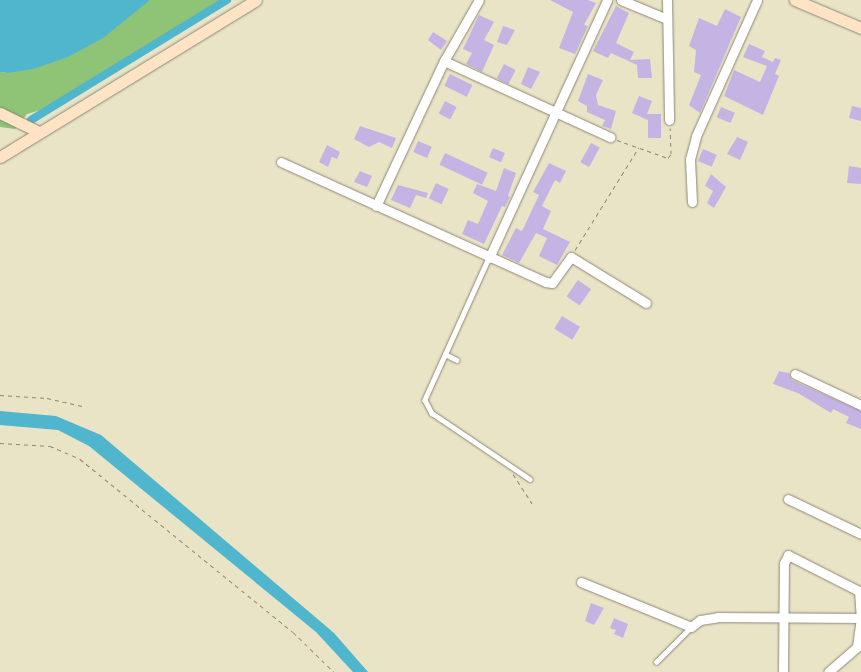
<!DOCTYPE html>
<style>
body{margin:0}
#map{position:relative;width:861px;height:672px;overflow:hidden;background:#eae4c6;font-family:"Playpen Sans",sans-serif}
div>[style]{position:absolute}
.green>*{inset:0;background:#8fc375}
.water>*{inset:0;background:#4fb6cd}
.canal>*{height:8px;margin:-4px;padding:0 4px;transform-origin:4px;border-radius:4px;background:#4fb6cd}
.building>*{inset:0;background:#c4b4e4;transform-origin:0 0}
.path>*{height:1px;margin-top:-0.5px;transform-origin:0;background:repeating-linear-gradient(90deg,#8a8878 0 4px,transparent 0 8px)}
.roads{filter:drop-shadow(0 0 1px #8a8878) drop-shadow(0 0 1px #8a8878)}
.lane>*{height:4.5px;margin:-2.25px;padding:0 2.25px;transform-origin:2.25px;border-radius:2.25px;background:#fff}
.street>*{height:9px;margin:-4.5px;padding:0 4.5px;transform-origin:4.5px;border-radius:4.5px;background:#fff}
.secondary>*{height:11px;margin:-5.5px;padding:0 5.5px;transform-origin:5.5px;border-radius:5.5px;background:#fee4c5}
span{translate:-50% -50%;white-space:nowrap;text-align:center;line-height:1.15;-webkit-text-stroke:5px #f6f6f2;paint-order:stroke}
</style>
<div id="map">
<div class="green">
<i style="clip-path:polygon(150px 0,221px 0,44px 109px,27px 114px,15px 129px,0 127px,0 72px,7px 73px)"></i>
</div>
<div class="water">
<i style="clip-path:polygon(0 0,150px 0,103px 38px,68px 57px,33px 69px,7px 73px,0 72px)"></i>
<i style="clip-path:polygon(0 411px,56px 416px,101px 435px,334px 633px,368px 672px,353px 672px,316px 632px,89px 446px,58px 430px,0 425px)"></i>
</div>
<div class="canal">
<i style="left:31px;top:120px;width:230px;rotate:-31.5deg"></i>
</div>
<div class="building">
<i style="clip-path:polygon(550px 0,588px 0,596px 3px,584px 25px,588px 26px,575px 54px,559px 48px,573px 12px)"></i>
<i style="clip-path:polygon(616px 6px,629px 13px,616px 43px,634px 52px,630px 60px,650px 59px,652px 78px,638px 78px,637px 65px,611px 53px,608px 58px,593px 51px)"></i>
<i style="clip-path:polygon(725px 9px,741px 17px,700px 113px,689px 105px,701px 75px,694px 72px,696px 50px,689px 46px,699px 18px,717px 26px)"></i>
<i style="clip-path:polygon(479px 15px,494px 22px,484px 40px,494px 45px,482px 72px,466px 64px,472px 53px,463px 49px)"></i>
<i style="clip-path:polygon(503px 26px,515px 30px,507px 45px,497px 42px)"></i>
<i style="clip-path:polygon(433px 32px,447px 41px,441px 50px,428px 40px)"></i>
<i style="clip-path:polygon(749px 44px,765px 51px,762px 57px,773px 62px,775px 58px,781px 60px,775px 74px,779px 76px,763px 115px,724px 96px,734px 70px,760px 82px,767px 66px,743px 57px)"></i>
<i style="left:504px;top:64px;width:13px;height:16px;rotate:27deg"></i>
<i style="clip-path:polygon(528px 67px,540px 72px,531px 89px,521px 84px)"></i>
<i style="left:450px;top:74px;width:25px;height:13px;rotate:26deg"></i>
<i style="clip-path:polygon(588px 74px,603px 80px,596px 95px,598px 105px,616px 111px,611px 129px,602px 126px,605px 120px,587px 112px,587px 106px,578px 101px)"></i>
<i style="clip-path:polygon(639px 96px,652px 101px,647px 114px,661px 114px,661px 138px,648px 138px,648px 120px,632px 113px)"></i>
<i style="left:445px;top:101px;width:13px;height:14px;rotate:27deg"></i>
<i style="clip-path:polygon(852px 106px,861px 108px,861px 121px,849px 118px)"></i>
<i style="left:721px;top:107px;width:15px;height:11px;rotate:23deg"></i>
<i style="clip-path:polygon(360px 126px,396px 138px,392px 148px,379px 142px,369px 147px,354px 139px)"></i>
<i style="clip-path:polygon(737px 137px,748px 142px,740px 160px,727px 154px)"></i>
<i style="left:418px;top:141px;width:15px;height:12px;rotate:23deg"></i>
<i style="left:591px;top:143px;width:10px;height:22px;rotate:29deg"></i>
<i style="clip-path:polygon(327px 145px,340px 152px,337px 159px,332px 157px,328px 167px,319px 162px)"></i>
<i style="left:493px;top:148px;width:13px;height:10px;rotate:23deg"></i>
<i style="left:703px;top:149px;width:15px;height:13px;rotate:23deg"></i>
<i style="left:445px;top:153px;width:47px;height:13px;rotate:25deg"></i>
<i style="clip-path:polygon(549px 163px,566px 171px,560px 183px,555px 180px,542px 206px,551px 211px,543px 229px,570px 242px,557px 265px,539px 256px,547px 238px,536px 233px,519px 263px,502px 255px,516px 228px,522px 231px,539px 195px,533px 192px)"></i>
<i style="clip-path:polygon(849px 166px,861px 168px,861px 184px,847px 183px)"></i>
<i style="clip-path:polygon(504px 168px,516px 173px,508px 196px,510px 197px,505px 207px,502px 206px,484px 244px,462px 234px,468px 220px,478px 224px,488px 201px,473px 193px,477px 184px,496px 191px)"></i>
<i style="clip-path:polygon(360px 171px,372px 176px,367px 187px,354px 182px)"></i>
<i style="clip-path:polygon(711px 174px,726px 187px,714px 208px,707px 203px,713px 191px,705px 186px)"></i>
<i style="left:436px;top:183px;width:14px;height:17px;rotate:25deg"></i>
<i style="clip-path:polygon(398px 185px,428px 193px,426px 198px,416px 195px,410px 208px,391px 200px)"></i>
<i style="left:578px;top:280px;width:16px;height:20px;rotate:35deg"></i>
<i style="left:562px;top:316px;width:21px;height:15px;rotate:31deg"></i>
<i style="clip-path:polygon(779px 371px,789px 373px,792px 380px,861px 411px,861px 429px,846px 423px,849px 417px,833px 409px,831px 413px,798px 393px,773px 384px)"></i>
<i style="clip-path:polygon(591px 603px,604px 608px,594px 625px,585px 621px)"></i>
<i style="clip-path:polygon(614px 618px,628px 624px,623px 638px,614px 634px,616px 630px,610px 628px)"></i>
</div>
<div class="path">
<i style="left:617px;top:140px;width:54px;rotate:19.4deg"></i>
<i style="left:668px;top:158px;width:5px;rotate:-53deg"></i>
<i style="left:671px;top:154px;width:26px;rotate:-92deg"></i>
<i style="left:575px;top:250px;width:121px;rotate:-58.1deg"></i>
<i style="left:0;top:395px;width:47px;rotate:3.7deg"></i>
<i style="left:47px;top:398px;width:36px;rotate:13deg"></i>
<i style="left:0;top:443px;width:50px;rotate:3.4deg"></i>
<i style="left:50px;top:446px;width:33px;rotate:23deg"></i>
<i style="left:80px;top:459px;width:274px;rotate:39.1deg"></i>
<i style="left:293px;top:632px;width:57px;rotate:44.3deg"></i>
<i style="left:513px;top:474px;width:35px;rotate:57deg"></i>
</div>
<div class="roads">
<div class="lane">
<i style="left:489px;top:258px;width:156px;rotate:114.3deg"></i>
<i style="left:425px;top:400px;width:15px;rotate:62deg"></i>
<i style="left:432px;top:413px;width:118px;rotate:34deg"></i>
<i style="left:445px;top:354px;width:13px;rotate:27deg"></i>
<i style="left:656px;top:662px;width:49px;rotate:-45deg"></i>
</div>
<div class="street">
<i style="left:621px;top:0;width:50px;rotate:22.4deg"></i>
<i style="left:667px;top:0;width:120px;rotate:89deg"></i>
<i style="left:444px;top:61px;width:183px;rotate:24.6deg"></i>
<i style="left:281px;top:162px;width:291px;rotate:24.4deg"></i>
<i style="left:546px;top:282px;width:6px;rotate:9deg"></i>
<i style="left:552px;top:283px;width:32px;rotate:-54deg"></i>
<i style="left:571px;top:257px;width:88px;rotate:31.5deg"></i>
<i style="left:692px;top:202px;width:43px;rotate:-92.7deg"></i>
<i style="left:690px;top:159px;width:24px;rotate:-75deg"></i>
<i style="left:696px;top:136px;width:149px;rotate:-65.8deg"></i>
<i style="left:376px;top:206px;width:160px;rotate:-64.9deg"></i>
<i style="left:444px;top:61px;width:70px;rotate:-60.2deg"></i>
<i style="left:489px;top:258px;width:284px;rotate:-65.4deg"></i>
<i style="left:795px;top:374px;width:73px;rotate:25.2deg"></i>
<i style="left:788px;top:499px;width:81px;rotate:25.6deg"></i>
<i style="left:581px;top:582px;width:119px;rotate:22.2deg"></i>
<i style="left:691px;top:627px;width:11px;rotate:-38deg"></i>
<i style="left:700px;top:620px;width:18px;rotate:-9deg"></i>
<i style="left:718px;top:617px;width:143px;rotate:0.4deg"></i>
<i style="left:783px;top:672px;width:109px;rotate:-89.5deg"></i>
<i style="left:784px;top:563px;width:9px;rotate:-63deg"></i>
<i style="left:788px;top:555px;width:80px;rotate:26.9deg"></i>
<i style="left:859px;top:591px;width:27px;rotate:86deg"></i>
<i style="left:861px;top:618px;width:29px;rotate:98deg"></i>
<i style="left:857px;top:647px;width:38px;rotate:139deg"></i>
</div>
<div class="secondary">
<i style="left:795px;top:0;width:72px;rotate:23deg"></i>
<i style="left:0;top:113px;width:43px;rotate:26deg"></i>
<i style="left:0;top:157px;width:300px;rotate:-31.5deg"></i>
</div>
</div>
</div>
